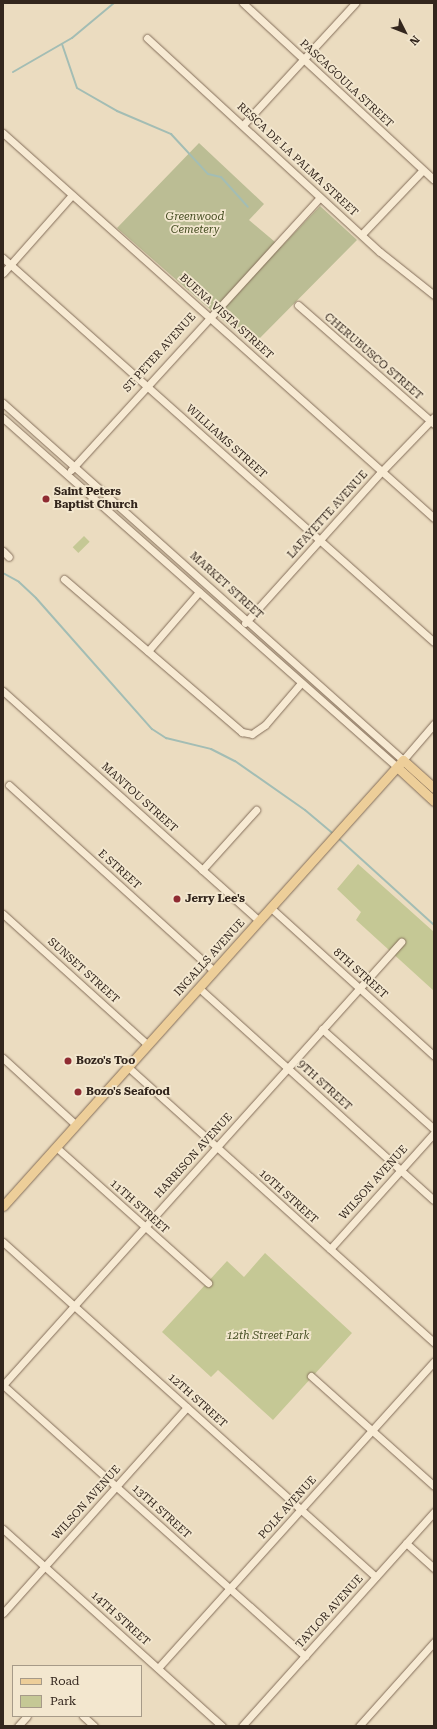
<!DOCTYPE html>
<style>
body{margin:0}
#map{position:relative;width:437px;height:1729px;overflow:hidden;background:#ebdcc0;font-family:"Roboto Serif",serif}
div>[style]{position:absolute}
.green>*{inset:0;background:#c5c895;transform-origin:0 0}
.cemetery>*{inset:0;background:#bbbd94}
.stream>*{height:2px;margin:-1px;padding:0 1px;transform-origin:1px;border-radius:1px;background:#a3bdb4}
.roads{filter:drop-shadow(0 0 1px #836d59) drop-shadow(0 0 1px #836d59)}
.minor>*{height:7px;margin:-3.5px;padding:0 3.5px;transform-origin:3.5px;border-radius:3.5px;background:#f7ead3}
.major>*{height:9px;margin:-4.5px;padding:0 4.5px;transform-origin:4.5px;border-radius:4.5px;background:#edce99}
.dots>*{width:11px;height:11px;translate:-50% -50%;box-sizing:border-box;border:2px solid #f3e7cf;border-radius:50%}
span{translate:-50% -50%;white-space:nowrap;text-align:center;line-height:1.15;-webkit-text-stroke:3.5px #f3e7cf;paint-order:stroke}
.street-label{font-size:11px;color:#33261d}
.park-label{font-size:11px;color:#474f24;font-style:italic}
.poi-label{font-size:11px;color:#33261d;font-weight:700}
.left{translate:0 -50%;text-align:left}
.frame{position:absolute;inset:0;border:4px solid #33261d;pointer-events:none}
.legend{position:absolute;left:12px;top:1665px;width:130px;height:52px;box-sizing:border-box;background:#f3e7cf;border:1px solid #a69a88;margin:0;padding:5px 7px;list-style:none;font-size:12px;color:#33261d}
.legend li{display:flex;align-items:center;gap:8px;height:20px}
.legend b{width:20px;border:1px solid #a69a88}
.north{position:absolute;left:385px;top:12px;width:40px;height:40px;-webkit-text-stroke:3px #f3e7cf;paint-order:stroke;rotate:132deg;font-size:11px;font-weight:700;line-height:16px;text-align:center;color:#33261d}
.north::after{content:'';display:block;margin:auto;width:14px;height:18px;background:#33261d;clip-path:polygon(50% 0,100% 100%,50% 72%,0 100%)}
</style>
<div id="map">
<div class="green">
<i style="left:84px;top:536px;width:8px;height:16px;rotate:45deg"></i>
<i style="clip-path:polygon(358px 864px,434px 932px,434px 991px,356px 920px,361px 912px,337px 889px)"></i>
<i style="clip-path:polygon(265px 1253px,352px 1333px,273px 1420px,218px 1370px,211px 1377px,162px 1332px,227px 1261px,244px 1277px)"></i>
</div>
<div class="cemetery">
<i style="clip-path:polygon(199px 143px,264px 204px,249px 220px,281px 247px,320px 206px,357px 240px,252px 346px,117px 228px)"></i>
</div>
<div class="stream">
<i style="left:62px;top:44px;width:46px;rotate:71.2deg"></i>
<i style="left:77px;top:88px;width:46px;rotate:29.9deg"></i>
<i style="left:117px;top:111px;width:59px;rotate:23.1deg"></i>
<i style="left:171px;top:134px;width:54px;rotate:47.2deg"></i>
<i style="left:208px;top:174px;width:13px;rotate:13deg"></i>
<i style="left:221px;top:177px;width:40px;rotate:48deg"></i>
<i style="left:13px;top:72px;width:68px;rotate:-30deg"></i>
<i style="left:72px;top:38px;width:55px;rotate:-39.8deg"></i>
<i style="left:3px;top:573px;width:18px;rotate:29deg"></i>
<i style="left:19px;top:582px;width:23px;rotate:43deg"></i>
<i style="left:36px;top:598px;width:175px;rotate:48.5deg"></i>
<i style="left:152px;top:729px;width:17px;rotate:33deg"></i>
<i style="left:166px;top:738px;width:46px;rotate:13.7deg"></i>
<i style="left:211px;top:749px;width:27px;rotate:27deg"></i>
<i style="left:235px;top:761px;width:85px;rotate:35deg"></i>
<i style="left:305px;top:810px;width:38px;rotate:40deg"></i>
<i style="left:337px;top:837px;width:131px;rotate:42.2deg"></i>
</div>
<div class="roads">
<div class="minor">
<i style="left:243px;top:3px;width:260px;rotate:42.8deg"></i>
<i style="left:147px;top:38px;width:316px;rotate:42.6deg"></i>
<i style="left:380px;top:252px;width:69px;rotate:38.5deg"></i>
<i style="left:243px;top:125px;width:166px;rotate:-47.4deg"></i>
<i style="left:3px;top:133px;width:578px;rotate:41.77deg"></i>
<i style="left:362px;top:234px;width:88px;rotate:-46.4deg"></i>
<i style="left:3px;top:258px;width:577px;rotate:41.7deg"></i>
<i style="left:3px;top:273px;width:104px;rotate:-48.5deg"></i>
<i style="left:298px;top:305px;width:181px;rotate:41.2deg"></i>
<i style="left:3px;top:403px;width:536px;rotate:41.75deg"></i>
<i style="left:403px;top:760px;width:48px;rotate:-49.3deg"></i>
<i style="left:3px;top:418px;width:526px;rotate:41.53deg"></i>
<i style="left:71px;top:470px;width:369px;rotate:-47.6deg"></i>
<i style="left:3px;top:551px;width:8px;rotate:45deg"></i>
<i style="left:64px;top:579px;width:235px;rotate:40.7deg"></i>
<i style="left:242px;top:732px;width:10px;rotate:11deg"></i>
<i style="left:252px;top:734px;width:16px;rotate:-35deg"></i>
<i style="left:265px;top:725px;width:55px;rotate:-49.4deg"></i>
<i style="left:245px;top:623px;width:205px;rotate:-48deg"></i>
<i style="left:382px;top:471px;width:75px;rotate:-46.1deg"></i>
<i style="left:148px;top:651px;width:78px;rotate:-49.2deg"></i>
<i style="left:3px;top:691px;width:344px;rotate:41.9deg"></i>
<i style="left:9px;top:785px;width:277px;rotate:42.2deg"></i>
<i style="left:202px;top:870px;width:81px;rotate:-48deg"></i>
<i style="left:271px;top:908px;width:220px;rotate:42.2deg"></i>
<i style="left:3px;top:914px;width:195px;rotate:42.1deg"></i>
<i style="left:199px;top:988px;width:316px;rotate:42.1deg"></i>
<i style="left:322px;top:1029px;width:150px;rotate:41.8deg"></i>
<i style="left:3px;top:1058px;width:99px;rotate:42.5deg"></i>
<i style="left:128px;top:1067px;width:412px;rotate:42deg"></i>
<i style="left:56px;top:1147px;width:204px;rotate:41.8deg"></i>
<i style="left:3px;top:1242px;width:501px;rotate:41.93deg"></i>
<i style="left:330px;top:1249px;width:156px;rotate:-48.1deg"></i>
<i style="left:311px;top:1376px;width:165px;rotate:41.8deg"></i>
<i style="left:3px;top:1385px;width:596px;rotate:-48.06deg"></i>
<i style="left:3px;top:1385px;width:406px;rotate:41.9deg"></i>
<i style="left:3px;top:1529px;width:295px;rotate:42deg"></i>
<i style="left:406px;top:1543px;width:38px;rotate:42deg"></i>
<i style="left:3px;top:1613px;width:276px;rotate:-48.2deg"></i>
<i style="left:158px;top:1668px;width:412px;rotate:-48deg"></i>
<i style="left:83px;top:1716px;width:15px;rotate:42deg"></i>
<i style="left:18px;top:1726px;width:13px;rotate:-48deg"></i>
<i style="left:242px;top:1726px;width:288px;rotate:-48.1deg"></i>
<i style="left:359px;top:1726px;width:113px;rotate:-48.2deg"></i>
</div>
<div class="major">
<i style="left:397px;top:767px;width:50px;rotate:42.6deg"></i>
<i style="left:3px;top:1206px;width:599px;rotate:-48.11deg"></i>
<i style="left:403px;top:760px;width:42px;rotate:42.1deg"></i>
</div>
</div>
<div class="dots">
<i style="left:46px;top:499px;background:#8f2c32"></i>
<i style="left:177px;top:899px;background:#8f2c32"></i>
<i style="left:68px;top:1061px;background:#8f2c32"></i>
<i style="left:78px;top:1092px;background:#8f2c32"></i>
</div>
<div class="street-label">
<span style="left:346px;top:84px;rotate:43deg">PASCAGOULA STREET</span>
<span style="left:297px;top:160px;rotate:43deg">RESCA DE LA PALMA STREET</span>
<span style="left:226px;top:317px;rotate:42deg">BUENA VISTA STREET</span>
<span style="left:160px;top:353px;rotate:-48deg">ST PETER AVENUE</span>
<span style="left:373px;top:357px;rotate:41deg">CHERUBUSCO STREET</span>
<span style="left:226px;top:442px;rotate:42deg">WILLIAMS STREET</span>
<span style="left:328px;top:515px;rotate:-48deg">LAFAYETTE AVENUE</span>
<span style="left:226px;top:586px;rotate:42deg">MARKET STREET</span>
<span style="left:139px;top:798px;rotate:42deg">MANTOU STREET</span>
<span style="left:119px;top:870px;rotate:42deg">E STREET</span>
<span style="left:210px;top:958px;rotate:-48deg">INGALLS AVENUE</span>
<span style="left:83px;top:971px;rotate:42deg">SUNSET STREET</span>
<span style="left:360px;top:974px;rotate:42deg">8TH STREET</span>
<span style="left:324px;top:1086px;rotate:42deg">9TH STREET</span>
<span style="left:194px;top:1156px;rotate:-48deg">HARRISON AVENUE</span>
<span style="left:374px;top:1183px;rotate:-48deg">WILSON AVENUE</span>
<span style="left:288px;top:1197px;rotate:42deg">10TH STREET</span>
<span style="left:139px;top:1207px;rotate:42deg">11TH STREET</span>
<span style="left:197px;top:1401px;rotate:42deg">12TH STREET</span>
<span style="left:87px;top:1503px;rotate:-48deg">WILSON AVENUE</span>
<span style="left:288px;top:1508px;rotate:-48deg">POLK AVENUE</span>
<span style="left:161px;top:1512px;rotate:42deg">13TH STREET</span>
<span style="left:330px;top:1612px;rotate:-48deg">TAYLOR AVENUE</span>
<span style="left:120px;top:1619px;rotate:42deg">14TH STREET</span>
</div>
<div class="park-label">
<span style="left:195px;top:224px">Greenwood<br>Cemetery</span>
<span style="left:268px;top:1336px">12th Street Park</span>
</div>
<div class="poi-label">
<span class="left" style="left:54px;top:499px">Saint Peters<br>Baptist Church</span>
<span class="left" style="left:185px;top:899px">Jerry Lee's</span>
<span class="left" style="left:76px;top:1061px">Bozo's Too</span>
<span class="left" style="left:86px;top:1092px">Bozo's Seafood</span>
</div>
<div class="frame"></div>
<ul class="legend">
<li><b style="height:5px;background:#edce99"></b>Road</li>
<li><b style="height:11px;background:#c5c895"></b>Park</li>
</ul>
<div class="north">N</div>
</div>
